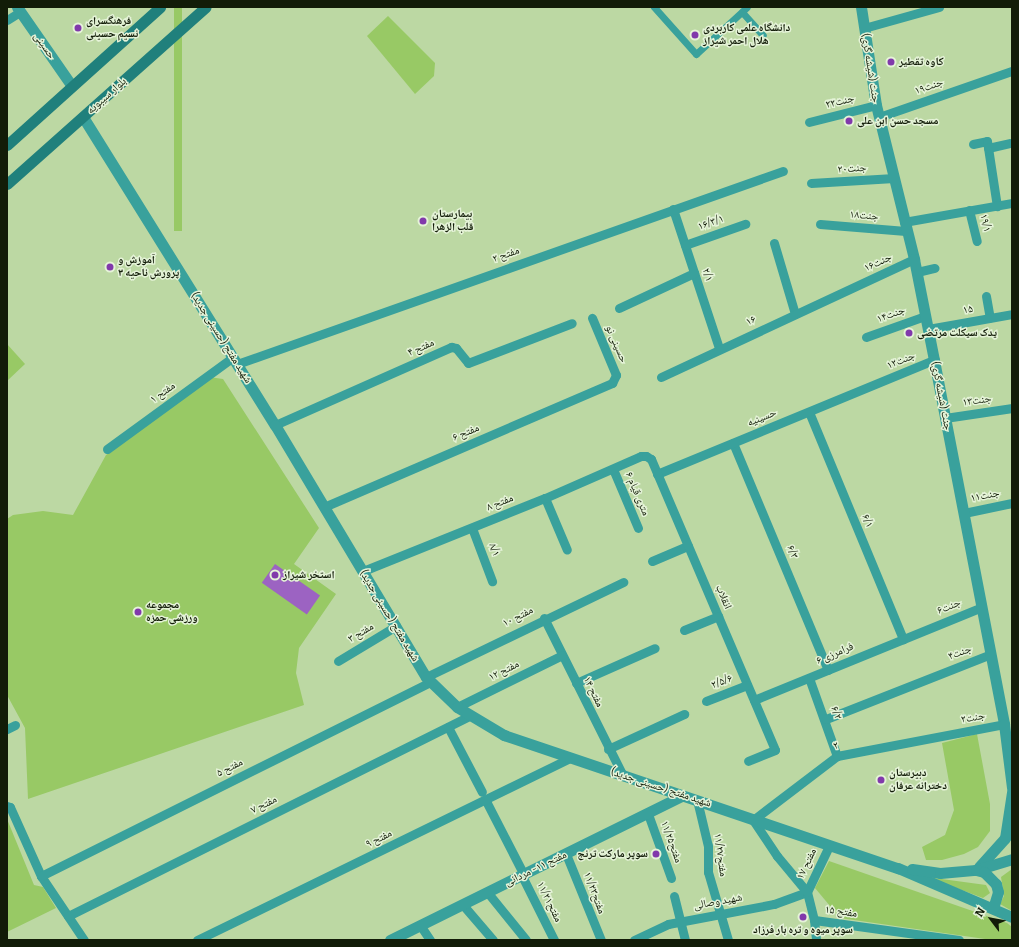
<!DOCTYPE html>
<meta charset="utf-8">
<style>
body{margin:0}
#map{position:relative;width:1019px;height:947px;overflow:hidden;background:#bcd8a3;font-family:Bitter,"Noto Naskh Arabic",serif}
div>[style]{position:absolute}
.green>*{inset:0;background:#98c965;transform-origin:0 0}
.water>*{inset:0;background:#9c63c2;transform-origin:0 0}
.pedestrian>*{height:7px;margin:-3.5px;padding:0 3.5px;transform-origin:3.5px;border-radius:3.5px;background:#39a19c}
.minor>*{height:9px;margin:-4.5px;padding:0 4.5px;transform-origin:4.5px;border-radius:4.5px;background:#39a19c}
.tertiary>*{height:11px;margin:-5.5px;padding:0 5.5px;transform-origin:5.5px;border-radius:5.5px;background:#39a19c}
.secondary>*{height:11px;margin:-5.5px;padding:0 5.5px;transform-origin:5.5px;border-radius:5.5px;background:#20807c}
.dots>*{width:11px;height:11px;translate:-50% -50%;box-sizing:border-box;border:2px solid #e5f3d8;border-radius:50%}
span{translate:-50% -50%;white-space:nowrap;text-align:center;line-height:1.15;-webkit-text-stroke:3px #e5f3d8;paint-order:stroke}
.poi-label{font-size:11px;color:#121c08;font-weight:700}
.left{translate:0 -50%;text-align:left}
.right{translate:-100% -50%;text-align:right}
.street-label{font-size:11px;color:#121c08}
.frame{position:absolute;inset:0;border:8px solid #121c08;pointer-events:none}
.north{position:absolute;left:971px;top:899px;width:40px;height:40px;-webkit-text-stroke:3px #e5f3d8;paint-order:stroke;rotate:302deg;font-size:11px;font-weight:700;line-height:16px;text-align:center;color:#121c08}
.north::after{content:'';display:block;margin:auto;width:14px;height:18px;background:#121c08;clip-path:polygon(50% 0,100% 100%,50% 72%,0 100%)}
</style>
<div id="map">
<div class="green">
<i style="left:174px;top:7px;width:8px;height:224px"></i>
<i style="clip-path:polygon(388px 16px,435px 63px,434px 76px,415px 94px,367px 36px)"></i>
<i style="clip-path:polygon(7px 344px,25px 364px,7px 381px)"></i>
<i style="clip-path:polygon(209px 377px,223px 379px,319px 528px,294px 564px,336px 594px,299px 648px,296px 673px,304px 705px,28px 799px,25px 728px,7px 695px,7px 519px,13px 515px,43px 511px,73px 515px,106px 455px)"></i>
<i style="clip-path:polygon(977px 734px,990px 804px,990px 831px,978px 847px,964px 854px,942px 860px,926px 860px,922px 847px,945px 835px,954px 810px,942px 743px)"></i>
<i style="clip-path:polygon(7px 819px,34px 885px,43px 887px,56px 908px,7px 932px)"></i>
<i style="clip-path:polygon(829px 861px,1007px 923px,1012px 927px,1012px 940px,992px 940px,840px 918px,815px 888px)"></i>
<i style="clip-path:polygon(1012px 869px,1012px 911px,1000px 904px,1004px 896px,1001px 877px)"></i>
<i style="clip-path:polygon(927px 877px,986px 885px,990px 893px,983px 898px)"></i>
</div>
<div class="water">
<i style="left:275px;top:564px;width:55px;height:23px;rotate:35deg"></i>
</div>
<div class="pedestrian">
<i style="left:654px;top:7px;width:63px;rotate:48.2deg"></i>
<i style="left:696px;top:54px;width:69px;rotate:-42.7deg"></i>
<i style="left:742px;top:12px;width:31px;rotate:48deg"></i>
</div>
<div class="minor">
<i style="left:7px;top:20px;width:15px;rotate:-32deg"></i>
<i style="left:864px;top:28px;width:78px;rotate:-15.6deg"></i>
<i style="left:879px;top:117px;width:141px;rotate:-19.1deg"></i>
<i style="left:809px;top:122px;width:69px;rotate:-14.2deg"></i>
<i style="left:973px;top:144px;width:14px;rotate:-12deg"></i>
<i style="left:987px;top:141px;width:66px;rotate:81.3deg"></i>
<i style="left:988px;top:148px;width:22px;rotate:-13deg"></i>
<i style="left:811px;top:183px;width:83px;rotate:-3.4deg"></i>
<i style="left:673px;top:209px;width:146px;rotate:71.7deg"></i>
<i style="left:969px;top:210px;width:32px;rotate:76deg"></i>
<i style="left:904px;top:222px;width:110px;rotate:-10deg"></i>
<i style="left:820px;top:224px;width:86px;rotate:4.7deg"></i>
<i style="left:774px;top:243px;width:74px;rotate:73.5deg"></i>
<i style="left:685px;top:245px;width:64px;rotate:-19.3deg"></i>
<i style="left:917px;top:272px;width:18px;rotate:-13deg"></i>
<i style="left:986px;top:296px;width:22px;rotate:80deg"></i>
<i style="left:619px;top:308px;width:83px;rotate:-25deg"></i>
<i style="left:928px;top:329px;width:85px;rotate:-10.1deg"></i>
<i style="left:866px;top:337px;width:63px;rotate:-19.6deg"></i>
<i style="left:237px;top:364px;width:579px;rotate:-19.47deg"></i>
<i style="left:661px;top:377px;width:279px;rotate:-25deg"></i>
<i style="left:809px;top:412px;width:246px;rotate:67.5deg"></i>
<i style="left:945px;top:418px;width:68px;rotate:-8.5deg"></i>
<i style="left:275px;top:425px;width:193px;rotate:-23.9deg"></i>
<i style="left:451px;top:347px;width:5px;rotate:11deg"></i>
<i style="left:456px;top:348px;width:19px;rotate:51deg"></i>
<i style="left:468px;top:363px;width:111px;rotate:-21deg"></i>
<i style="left:733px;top:443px;width:246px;rotate:67.3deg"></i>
<i style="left:107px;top:449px;width:156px;rotate:-36.1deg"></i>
<i style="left:613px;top:469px;width:64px;rotate:67deg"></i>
<i style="left:657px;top:474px;width:300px;rotate:-22.4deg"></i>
<i style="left:545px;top:498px;width:56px;rotate:67.1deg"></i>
<i style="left:324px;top:507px;width:314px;rotate:-23.3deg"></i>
<i style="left:612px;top:383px;width:9px;rotate:-63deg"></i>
<i style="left:616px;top:375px;width:62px;rotate:-112.8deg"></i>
<i style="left:964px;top:513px;width:49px;rotate:-11.8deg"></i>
<i style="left:472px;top:528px;width:57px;rotate:69.3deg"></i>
<i style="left:652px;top:561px;width:39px;rotate:-23deg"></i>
<i style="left:363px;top:571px;width:196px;rotate:-21.9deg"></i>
<i style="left:545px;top:498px;width:105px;rotate:-23.6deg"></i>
<i style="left:641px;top:456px;width:5px"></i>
<i style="left:646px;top:456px;width:6px;rotate:31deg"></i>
<i style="left:651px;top:459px;width:316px;rotate:66.9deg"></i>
<i style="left:775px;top:750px;width:29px;rotate:158deg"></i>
<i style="left:544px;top:618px;width:177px;rotate:63.4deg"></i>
<i style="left:684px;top:630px;width:37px;rotate:-22deg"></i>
<i style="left:338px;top:661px;width:68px;rotate:-31.1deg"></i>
<i style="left:426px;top:677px;width:219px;rotate:-25.7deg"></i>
<i style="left:809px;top:678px;width:83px;rotate:70.3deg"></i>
<i style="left:576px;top:683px;width:86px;rotate:-23.9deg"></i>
<i style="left:754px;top:700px;width:246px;rotate:-22.2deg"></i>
<i style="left:706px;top:701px;width:44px;rotate:-21.3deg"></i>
<i style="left:457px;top:707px;width:117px;rotate:-26.3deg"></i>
<i style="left:826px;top:719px;width:177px;rotate:-21.5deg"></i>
<i style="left:448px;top:727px;width:73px;rotate:62.4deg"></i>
<i style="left:7px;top:729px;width:9px;rotate:-27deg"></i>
<i style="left:608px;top:749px;width:84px;rotate:-24.7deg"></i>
<i style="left:697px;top:800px;width:47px;rotate:76.6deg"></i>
<i style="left:708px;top:846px;width:26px;rotate:90deg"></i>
<i style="left:708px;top:872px;width:71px;rotate:73.6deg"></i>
<i style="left:486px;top:801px;width:83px;rotate:62.8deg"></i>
<i style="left:7px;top:806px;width:3px;rotate:18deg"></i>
<i style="left:10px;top:807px;width:76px;rotate:65.8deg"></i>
<i style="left:41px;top:876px;width:77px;rotate:56.1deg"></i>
<i style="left:648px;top:814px;width:68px;rotate:70.2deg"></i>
<i style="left:566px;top:854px;width:93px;rotate:67.9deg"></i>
<i style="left:41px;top:876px;width:435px;rotate:-26.5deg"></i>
<i style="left:522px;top:876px;width:72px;rotate:63.4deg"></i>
<i style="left:488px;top:893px;width:60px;rotate:51deg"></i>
<i style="left:674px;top:896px;width:45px;rotate:76deg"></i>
<i style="left:463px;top:905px;width:46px;rotate:49.4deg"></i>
<i style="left:68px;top:916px;width:449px;rotate:-26.5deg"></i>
<i style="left:814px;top:920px;width:20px;rotate:84deg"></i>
<i style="left:420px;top:925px;width:18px;rotate:56deg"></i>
<i style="left:197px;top:940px;width:415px;rotate:-26deg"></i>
<i style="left:634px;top:940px;width:38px;rotate:-25deg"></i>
<i style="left:668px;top:924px;width:108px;rotate:-10.7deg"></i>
<i style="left:774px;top:904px;width:35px;rotate:-20deg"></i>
<i style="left:807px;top:892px;width:51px;rotate:-64.4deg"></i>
<i style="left:959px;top:940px;width:146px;rotate:-172.1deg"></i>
<i style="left:814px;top:920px;width:29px;rotate:-104deg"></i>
<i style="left:807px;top:892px;width:47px;rotate:-129.8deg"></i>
<i style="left:777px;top:856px;width:43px;rotate:-123.7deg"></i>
<i style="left:753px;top:820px;width:106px;rotate:-37.3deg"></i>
<i style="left:837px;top:756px;width:170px;rotate:-10.8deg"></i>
</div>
<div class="tertiary">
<i style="left:17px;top:7px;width:96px;rotate:55.2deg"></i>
<i style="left:861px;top:7px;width:99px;rotate:81.3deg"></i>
<i style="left:876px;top:105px;width:159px;rotate:76.1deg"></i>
<i style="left:914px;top:259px;width:103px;rotate:78.8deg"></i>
<i style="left:934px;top:360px;width:371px;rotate:79.1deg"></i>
<i style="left:1004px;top:724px;width:64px;rotate:82.8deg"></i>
<i style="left:83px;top:117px;width:363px;rotate:58.1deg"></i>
<i style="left:275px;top:425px;width:294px;rotate:59.1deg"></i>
<i style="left:426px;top:677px;width:43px;rotate:44.1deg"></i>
<i style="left:457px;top:707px;width:55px;rotate:30.8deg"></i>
<i style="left:504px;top:735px;width:416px;rotate:18.7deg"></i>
<i style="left:898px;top:868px;width:124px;rotate:23.3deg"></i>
<i style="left:979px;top:867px;width:39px;rotate:-48deg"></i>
<i style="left:1005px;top:838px;width:47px;rotate:-81.3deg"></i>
<i style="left:912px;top:869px;width:28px;rotate:8deg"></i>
<i style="left:940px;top:873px;width:36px;rotate:-5deg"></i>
<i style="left:976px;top:870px;width:38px;rotate:-17deg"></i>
<i style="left:976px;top:870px;width:8px;rotate:14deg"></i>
<i style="left:984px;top:872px;width:17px;rotate:45deg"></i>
<i style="left:996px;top:884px;width:8px;rotate:76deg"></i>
<i style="left:998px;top:892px;width:17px;rotate:107deg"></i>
<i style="left:390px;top:940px;width:326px;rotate:-26.3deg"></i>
</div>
<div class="secondary">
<i style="left:7px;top:145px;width:206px;rotate:-42deg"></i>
<i style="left:7px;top:184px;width:266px;rotate:-41.7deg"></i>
</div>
<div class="dots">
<i style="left:78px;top:28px;background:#8139ab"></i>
<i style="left:695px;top:35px;background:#8139ab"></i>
<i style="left:891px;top:62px;background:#8139ab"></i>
<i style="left:849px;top:121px;background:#8139ab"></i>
<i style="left:423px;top:221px;background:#8139ab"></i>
<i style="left:110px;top:267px;background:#8139ab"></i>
<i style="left:909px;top:333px;background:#8139ab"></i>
<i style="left:275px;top:575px;background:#8139ab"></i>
<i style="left:138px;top:612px;background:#8139ab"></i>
<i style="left:881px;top:780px;background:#8139ab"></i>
<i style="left:656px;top:854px;background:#8139ab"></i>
<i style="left:803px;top:917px;background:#8139ab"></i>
</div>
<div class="poi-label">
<span class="left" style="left:86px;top:28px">فرهنگسرای<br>نسیم حسینی</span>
<span class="left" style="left:703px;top:35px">دانشگاه علمی کاربردی<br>هلال احمر شیراز</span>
<span class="left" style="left:899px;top:62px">کاوه تقطیر</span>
<span class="left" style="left:857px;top:121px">مسجد حسن ابن علی</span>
<span class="left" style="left:432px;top:221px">بیمارستان<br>قلب الزهرا</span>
<span class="left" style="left:118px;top:267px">آموزش و<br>پرورش ناحیه ۳</span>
<span class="left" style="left:917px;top:333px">یدک سیکلت مرتضی</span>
<span class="left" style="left:283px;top:575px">استخر شیراز</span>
<span class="left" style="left:146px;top:612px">مجموعه<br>ورزشی حمزه</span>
<span class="left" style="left:889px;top:780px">دبیرستان<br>دخترانه عرفان</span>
<span class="right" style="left:648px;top:854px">سوپر مارکت ترنج</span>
<span style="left:803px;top:930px">سوپر میوه و تره بار فرزاد</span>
</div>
<div class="street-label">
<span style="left:44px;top:46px;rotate:55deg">حسینی</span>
<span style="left:870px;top:68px;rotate:81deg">جنت (شیشه گری)</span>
<span style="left:929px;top:87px;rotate:-19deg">جنت۱۹</span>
<span style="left:107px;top:96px;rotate:-42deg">بلوار سیبویه</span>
<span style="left:840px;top:102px;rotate:-14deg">جنت۲۲</span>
<span style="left:852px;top:169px;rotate:-4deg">جنت۲۰</span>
<span style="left:864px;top:216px;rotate:5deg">جنت۱۸</span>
<span style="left:711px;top:223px;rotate:-19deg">۱۶/۳/۱</span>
<span style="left:985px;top:223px;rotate:77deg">۱۹/۱</span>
<span style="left:506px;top:255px;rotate:-20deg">مفتح ۲</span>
<span style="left:878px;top:263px;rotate:-25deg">جنت۱۶</span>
<span style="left:707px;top:275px;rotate:72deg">۲/۱</span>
<span style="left:968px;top:310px;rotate:-10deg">۱۵</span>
<span style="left:891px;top:315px;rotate:-20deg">جنت۱۴</span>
<span style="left:751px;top:321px;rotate:-25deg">۱۶</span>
<span style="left:221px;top:338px;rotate:58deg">شهید مفتح (حسینی جدید)</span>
<span style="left:616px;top:344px;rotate:67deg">حسینی نو</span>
<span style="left:421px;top:348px;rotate:-24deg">مفتح ۴</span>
<span style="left:901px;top:361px;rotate:-22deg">جنت۱۲</span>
<span style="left:163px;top:393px;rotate:-36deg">مفتح ۱</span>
<span style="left:941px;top:396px;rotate:79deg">جنت (شیشه گری)</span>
<span style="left:977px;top:401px;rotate:-8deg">جنت۱۳</span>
<span style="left:762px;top:418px;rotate:-22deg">حسینیه</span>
<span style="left:466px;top:433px;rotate:-23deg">مفتح ۶</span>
<span style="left:637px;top:494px;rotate:67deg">۶ متری قیام</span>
<span style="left:985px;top:496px;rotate:-11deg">جنت۱۱</span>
<span style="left:500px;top:503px;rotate:-22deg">مفتح ۸</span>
<span style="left:867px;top:521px;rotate:67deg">۶/۱</span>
<span style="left:494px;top:550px;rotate:69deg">۸/۱</span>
<span style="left:792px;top:552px;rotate:67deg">۶/۳</span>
<span style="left:723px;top:597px;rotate:67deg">انقلاب</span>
<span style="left:949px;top:607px;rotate:-22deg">جنت۶</span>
<span style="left:389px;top:616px;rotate:59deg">شهید مفتح (حسینی جدید)</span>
<span style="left:518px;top:617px;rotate:-27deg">مفتح ۱۰</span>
<span style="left:361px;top:633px;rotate:-31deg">مفتح ۳</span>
<span style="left:960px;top:653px;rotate:-21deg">جنت۴</span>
<span style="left:835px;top:654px;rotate:-23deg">فرامرزی ۶</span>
<span style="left:504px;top:671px;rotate:-27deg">مفتح ۱۲</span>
<span style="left:722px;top:682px;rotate:-21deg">۲/۵/۶</span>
<span style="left:593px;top:692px;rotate:64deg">مفتح ۱۴</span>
<span style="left:836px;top:713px;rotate:69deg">۶/۲</span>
<span style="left:973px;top:718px;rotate:-10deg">جنت۲</span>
<span style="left:836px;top:746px;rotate:-21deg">۲</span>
<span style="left:230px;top:768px;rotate:-27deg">مفتح ۵</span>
<span style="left:661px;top:788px;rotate:18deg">شهید مفتح (حسینی جدید)</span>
<span style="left:264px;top:805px;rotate:-26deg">مفتح ۷</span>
<span style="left:379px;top:839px;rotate:-26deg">مفتح ۹</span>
<span style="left:671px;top:842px;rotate:70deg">مفتح۱۱/۲۵</span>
<span style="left:720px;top:855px;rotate:82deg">مفتح۱۱/۲۷</span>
<span style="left:807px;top:864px;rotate:-65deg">مفتح ۱۷</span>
<span style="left:536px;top:869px;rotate:-26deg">مفتح ۱۱- مردانی</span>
<span style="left:594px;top:893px;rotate:69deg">مفتح۱۱/۲۳</span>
<span style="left:549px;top:902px;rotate:64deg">مفتح۱۱/۲۱</span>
<span style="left:718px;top:902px;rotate:-10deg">شهید وصالی</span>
<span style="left:841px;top:912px;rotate:8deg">مفتح ۱۵</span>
</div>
<div class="frame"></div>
<div class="north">N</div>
</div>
